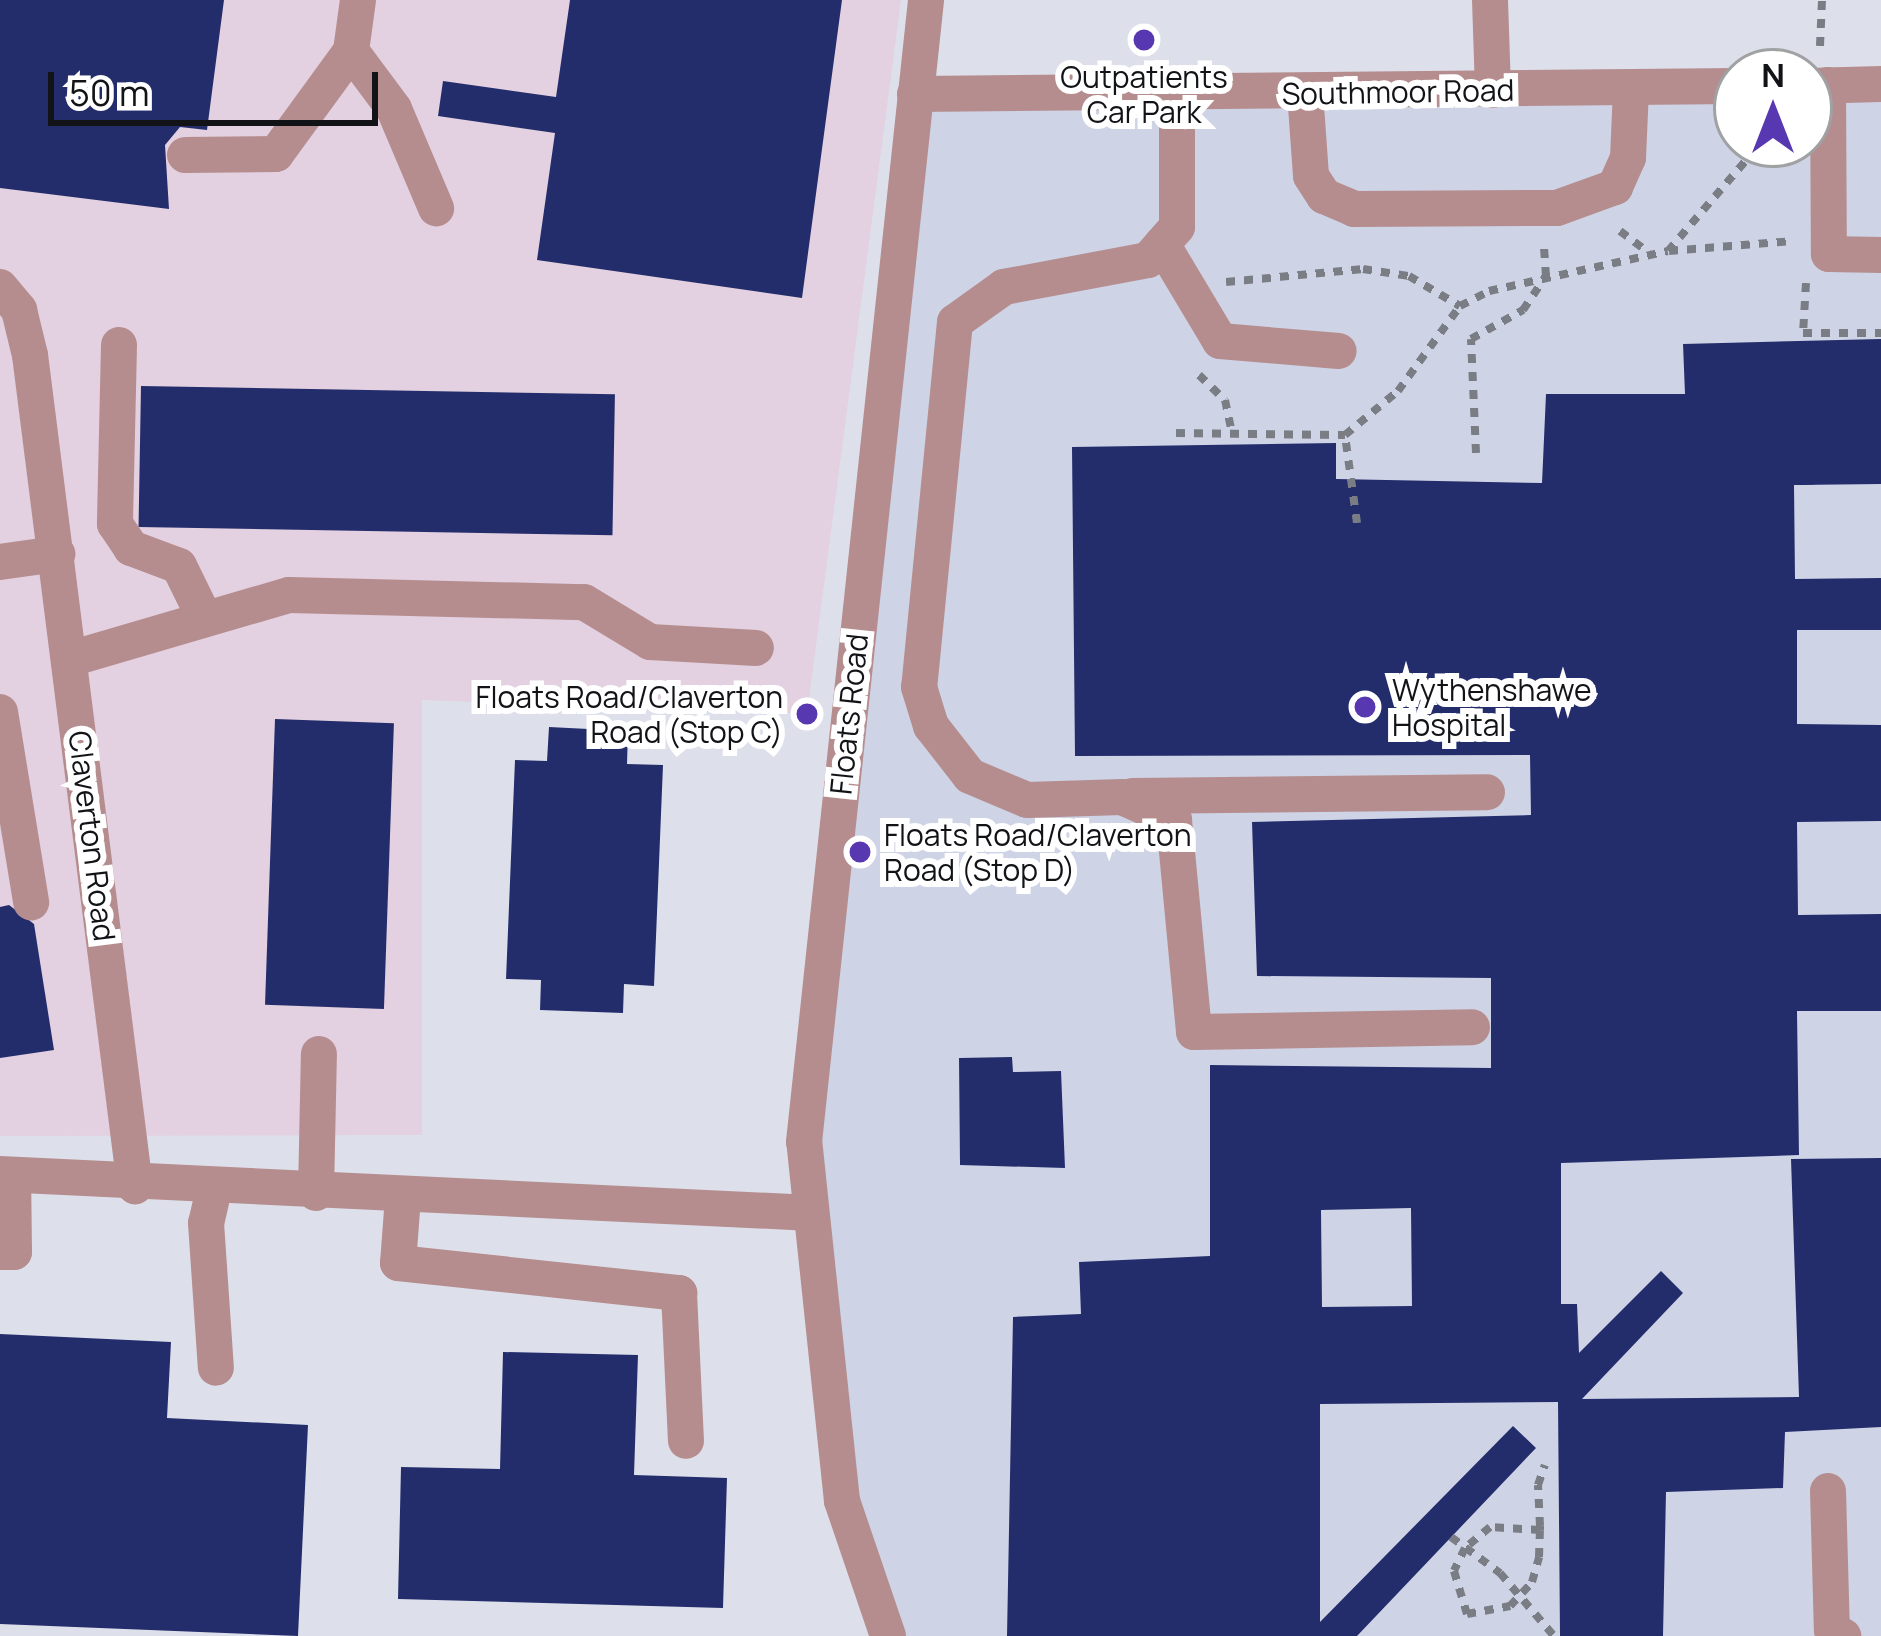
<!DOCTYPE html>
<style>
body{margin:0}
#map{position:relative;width:1881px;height:1636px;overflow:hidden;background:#dde0eb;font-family:Manrope,sans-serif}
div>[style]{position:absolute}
.built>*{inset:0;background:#ced3e6}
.industrial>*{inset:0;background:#e3d0e0}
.building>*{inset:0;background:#242d6b;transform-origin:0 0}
.path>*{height:8px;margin-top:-4px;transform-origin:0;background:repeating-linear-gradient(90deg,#7b7d84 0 9px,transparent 0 18px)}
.minor>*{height:36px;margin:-18px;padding:0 18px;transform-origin:18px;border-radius:18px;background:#b58d8e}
.dots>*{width:33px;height:33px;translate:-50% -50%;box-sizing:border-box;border:6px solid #fff;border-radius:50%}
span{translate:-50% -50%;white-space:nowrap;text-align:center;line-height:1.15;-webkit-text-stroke:12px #fff;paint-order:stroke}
.poi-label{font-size:30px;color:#121317}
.left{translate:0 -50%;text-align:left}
.right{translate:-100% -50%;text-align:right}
.street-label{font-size:30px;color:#121317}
.north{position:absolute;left:1713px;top:48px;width:120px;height:120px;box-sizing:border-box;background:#fff;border:3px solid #a0a1a2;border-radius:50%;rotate:0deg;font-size:33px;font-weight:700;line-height:48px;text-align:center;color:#121317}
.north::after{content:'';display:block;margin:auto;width:42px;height:54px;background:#5738b0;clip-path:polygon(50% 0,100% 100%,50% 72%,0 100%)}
.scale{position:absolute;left:48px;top:72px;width:330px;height:54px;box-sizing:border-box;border:6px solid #121317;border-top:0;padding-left:15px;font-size:36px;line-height:42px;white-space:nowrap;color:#121317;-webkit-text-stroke:9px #fff;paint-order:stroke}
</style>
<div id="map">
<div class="built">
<i style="clip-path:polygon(1881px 84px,1881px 1636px,888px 1636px,842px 1501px,804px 1142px,915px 94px,1737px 86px,1737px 144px,1809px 144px,1809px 86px)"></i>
</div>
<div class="industrial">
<i style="clip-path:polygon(0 0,901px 0,807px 714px,422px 700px,422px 1135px,0 1136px)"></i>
</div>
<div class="building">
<i style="clip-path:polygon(0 0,224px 0,207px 130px,180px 127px,165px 145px,169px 209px,0 188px)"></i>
<i style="clip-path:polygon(570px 0,842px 0,802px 298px,537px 260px,555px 133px,438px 116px,443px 81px,556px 97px)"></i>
<i style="clip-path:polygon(evenodd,1881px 339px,1881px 484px,1794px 485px,1795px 579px,1881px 578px,1881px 630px,1797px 630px,1797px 724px,1881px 725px,1881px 821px,1797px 822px,1798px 915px,1881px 914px,1881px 1011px,1797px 1011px,1799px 1155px,1561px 1163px,1561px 1304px,1577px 1304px,1579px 1353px,1661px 1271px,1683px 1293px,1582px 1399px,1799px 1397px,1791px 1159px,1881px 1158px,1881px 1427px,1785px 1432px,1783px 1488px,1666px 1492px,1663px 1636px,1560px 1636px,1558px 1402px,1320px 1404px,1320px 1622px,1513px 1426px,1536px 1448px,1357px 1636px,1007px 1636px,1013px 1317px,1081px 1314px,1079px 1262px,1210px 1256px,1210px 1065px,1491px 1068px,1491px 978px,1257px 976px,1252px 822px,1531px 815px,1530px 755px,1075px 756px,1072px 447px,1336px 443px,1336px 479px,1542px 483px,1546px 394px,1685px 394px,1683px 344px,1881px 339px,1411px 1208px,1412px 1306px,1322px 1307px,1321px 1210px,1411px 1208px)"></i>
<i style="left:141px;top:386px;width:474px;height:141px;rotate:1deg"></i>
<i style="left:275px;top:719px;width:119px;height:286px;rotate:2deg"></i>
<i style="clip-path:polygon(549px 727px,628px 731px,627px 764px,663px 765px,654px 986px,624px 984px,623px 1013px,540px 1010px,541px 980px,506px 979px,515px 760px,547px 761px)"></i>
<i style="clip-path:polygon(9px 905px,34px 924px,54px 1050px,0 1058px,0 907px)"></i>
<i style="clip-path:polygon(1012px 1057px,1013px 1072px,1061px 1071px,1065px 1168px,960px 1165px,959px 1058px)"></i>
<i style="clip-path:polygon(0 1334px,171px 1342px,167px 1418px,308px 1425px,298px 1636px,0 1624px)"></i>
<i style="clip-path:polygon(503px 1352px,638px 1355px,634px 1475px,727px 1478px,723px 1608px,398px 1599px,401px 1467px,500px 1469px)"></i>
</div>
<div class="path">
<i style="left:1820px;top:46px;width:46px;rotate:-87.5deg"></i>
<i style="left:1620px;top:231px;width:36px;rotate:37deg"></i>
<i style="left:1669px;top:251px;width:123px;rotate:-4.6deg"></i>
<i style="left:1226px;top:282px;width:138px;rotate:-5.4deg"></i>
<i style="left:1363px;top:269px;width:47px;rotate:8.7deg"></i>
<i style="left:1409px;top:276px;width:59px;rotate:30.5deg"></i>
<i style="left:1806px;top:283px;width:50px;rotate:93.4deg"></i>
<i style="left:1803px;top:333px;width:78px"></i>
<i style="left:1199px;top:375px;width:36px;rotate:44deg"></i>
<i style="left:1225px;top:400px;width:35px;rotate:78deg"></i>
<i style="left:1176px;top:433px;width:169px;rotate:0.7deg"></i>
<i style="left:1476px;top:453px;width:114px;rotate:-92.5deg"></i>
<i style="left:1471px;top:339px;width:60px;rotate:-29.1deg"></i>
<i style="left:1523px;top:310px;width:41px;rotate:-55.9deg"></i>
<i style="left:1546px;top:276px;width:29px;rotate:-94deg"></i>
<i style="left:1357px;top:523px;width:89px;rotate:-97.8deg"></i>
<i style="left:1345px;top:435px;width:69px;rotate:-39.7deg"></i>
<i style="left:1398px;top:391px;width:105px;rotate:-53.9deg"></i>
<i style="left:1460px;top:306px;width:33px;rotate:-27deg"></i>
<i style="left:1489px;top:291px;width:183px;rotate:-12.6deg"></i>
<i style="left:1668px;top:251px;width:141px;rotate:-49.3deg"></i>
<i style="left:1540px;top:1530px;width:50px;rotate:-176.6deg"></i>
<i style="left:1490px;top:1527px;width:33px;rotate:140deg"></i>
<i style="left:1465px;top:1548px;width:25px;rotate:116deg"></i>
<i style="left:1454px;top:1571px;width:45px;rotate:73.2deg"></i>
<i style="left:1467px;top:1614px;width:44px;rotate:-10.5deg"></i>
<i style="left:1510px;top:1606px;width:33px;rotate:-47deg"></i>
<i style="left:1532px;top:1582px;width:26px;rotate:-74deg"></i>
<i style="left:1539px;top:1557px;width:27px;rotate:-88deg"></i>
<i style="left:1540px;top:1530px;width:4px;rotate:-90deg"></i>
<i style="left:1540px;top:1526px;width:41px;rotate:-92.8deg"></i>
<i style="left:1538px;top:1485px;width:21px;rotate:-71deg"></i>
<i style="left:1451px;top:1537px;width:61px;rotate:36.3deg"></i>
<i style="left:1500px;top:1573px;width:83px;rotate:49.4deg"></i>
</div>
<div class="minor">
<i style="left:1490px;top:0;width:90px;rotate:88.1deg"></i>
<i style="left:351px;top:51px;width:72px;rotate:53.4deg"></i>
<i style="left:394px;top:109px;width:108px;rotate:67deg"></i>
<i style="left:1828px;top:85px;width:169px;rotate:89.7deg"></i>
<i style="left:1829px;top:254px;width:52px;rotate:1.1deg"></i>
<i style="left:1809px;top:86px;width:72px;rotate:-1.6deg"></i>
<i style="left:1305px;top:92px;width:84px;rotate:85.9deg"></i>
<i style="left:1311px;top:176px;width:24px;rotate:57deg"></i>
<i style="left:1324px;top:196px;width:33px;rotate:23deg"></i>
<i style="left:1354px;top:209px;width:203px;rotate:-0.3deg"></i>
<i style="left:1557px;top:208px;width:62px;rotate:-19.9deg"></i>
<i style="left:1615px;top:187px;width:32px;rotate:-66deg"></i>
<i style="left:1628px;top:158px;width:70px;rotate:-87.5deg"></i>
<i style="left:915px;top:94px;width:822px;rotate:-0.56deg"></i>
<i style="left:1177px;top:96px;width:131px;rotate:90deg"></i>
<i style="left:1177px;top:227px;width:44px;rotate:131.3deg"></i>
<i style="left:1148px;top:260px;width:147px;rotate:169.4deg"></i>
<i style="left:1004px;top:287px;width:60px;rotate:144.5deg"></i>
<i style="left:955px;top:322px;width:367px;rotate:95.6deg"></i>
<i style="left:919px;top:687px;width:41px;rotate:72.9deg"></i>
<i style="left:931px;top:726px;width:63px;rotate:52deg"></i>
<i style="left:970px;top:776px;width:62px;rotate:22.8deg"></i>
<i style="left:1027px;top:800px;width:95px;rotate:-1.8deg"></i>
<i style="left:1122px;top:797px;width:57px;rotate:23.9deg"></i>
<i style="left:1174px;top:820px;width:213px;rotate:84.6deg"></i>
<i style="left:1194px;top:1032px;width:278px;rotate:-1deg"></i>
<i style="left:185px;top:155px;width:91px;rotate:-0.6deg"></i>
<i style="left:276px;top:154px;width:127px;rotate:-53.9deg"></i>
<i style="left:351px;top:51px;width:51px;rotate:-82.2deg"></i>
<i style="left:1162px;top:244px;width:113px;rotate:59.1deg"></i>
<i style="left:1220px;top:341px;width:119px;rotate:4.8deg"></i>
<i style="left:0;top:287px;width:30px;rotate:50deg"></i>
<i style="left:19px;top:310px;width:46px;rotate:76.3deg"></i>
<i style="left:30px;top:355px;width:838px;rotate:82.8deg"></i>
<i style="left:119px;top:345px;width:179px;rotate:91.3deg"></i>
<i style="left:115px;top:524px;width:29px;rotate:56deg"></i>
<i style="left:131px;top:548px;width:51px;rotate:20.6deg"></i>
<i style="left:179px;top:566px;width:55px;rotate:63.9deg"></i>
<i style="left:0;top:562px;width:58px;rotate:-8deg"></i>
<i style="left:70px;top:659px;width:228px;rotate:-16.3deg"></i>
<i style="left:289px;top:595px;width:295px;rotate:1.4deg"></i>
<i style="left:584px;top:602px;width:77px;rotate:31.2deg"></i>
<i style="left:650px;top:642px;width:106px;rotate:3.2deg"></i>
<i style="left:0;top:712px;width:193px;rotate:80.7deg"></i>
<i style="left:1132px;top:796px;width:355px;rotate:-0.6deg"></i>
<i style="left:0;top:1174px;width:812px;rotate:2.75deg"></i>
<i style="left:214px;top:1189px;width:35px;rotate:103deg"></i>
<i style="left:206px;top:1223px;width:145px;rotate:86.1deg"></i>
<i style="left:316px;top:1193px;width:139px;rotate:-88.8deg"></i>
<i style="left:403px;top:1197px;width:66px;rotate:94.3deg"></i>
<i style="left:398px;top:1263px;width:283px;rotate:6.1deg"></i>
<i style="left:679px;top:1293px;width:148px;rotate:87.3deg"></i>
<i style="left:0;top:1252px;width:14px"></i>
<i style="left:14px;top:1252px;width:77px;rotate:-90.7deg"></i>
<i style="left:1828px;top:1491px;width:139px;rotate:88.4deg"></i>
<i style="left:1832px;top:1630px;width:13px;rotate:29deg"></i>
<i style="left:888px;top:1636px;width:143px;rotate:-108.8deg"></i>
<i style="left:842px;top:1501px;width:361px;rotate:-96deg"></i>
<i style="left:804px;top:1142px;width:1148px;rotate:-83.9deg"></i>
</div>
<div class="dots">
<i style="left:1144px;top:40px;background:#5738b0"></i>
<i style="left:1365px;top:707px;background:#5738b0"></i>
<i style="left:807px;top:714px;background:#5738b0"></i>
<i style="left:860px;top:852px;background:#5738b0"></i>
</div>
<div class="poi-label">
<span style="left:1144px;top:94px">Outpatients<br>Car Park</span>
<span class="left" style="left:1392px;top:707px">Wythenshawe<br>Hospital</span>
<span class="right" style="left:783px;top:714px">Floats Road/Claverton<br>Road (Stop C)</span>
<span class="left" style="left:884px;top:852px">Floats Road/Claverton<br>Road (Stop D)</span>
</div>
<div class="street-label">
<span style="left:1398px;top:92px;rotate:-1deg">Southmoor Road</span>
<span style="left:849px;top:714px;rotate:-84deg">Floats Road</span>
<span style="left:92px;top:836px;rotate:83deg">Claverton Road</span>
</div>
<div class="north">N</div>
<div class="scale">50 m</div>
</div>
